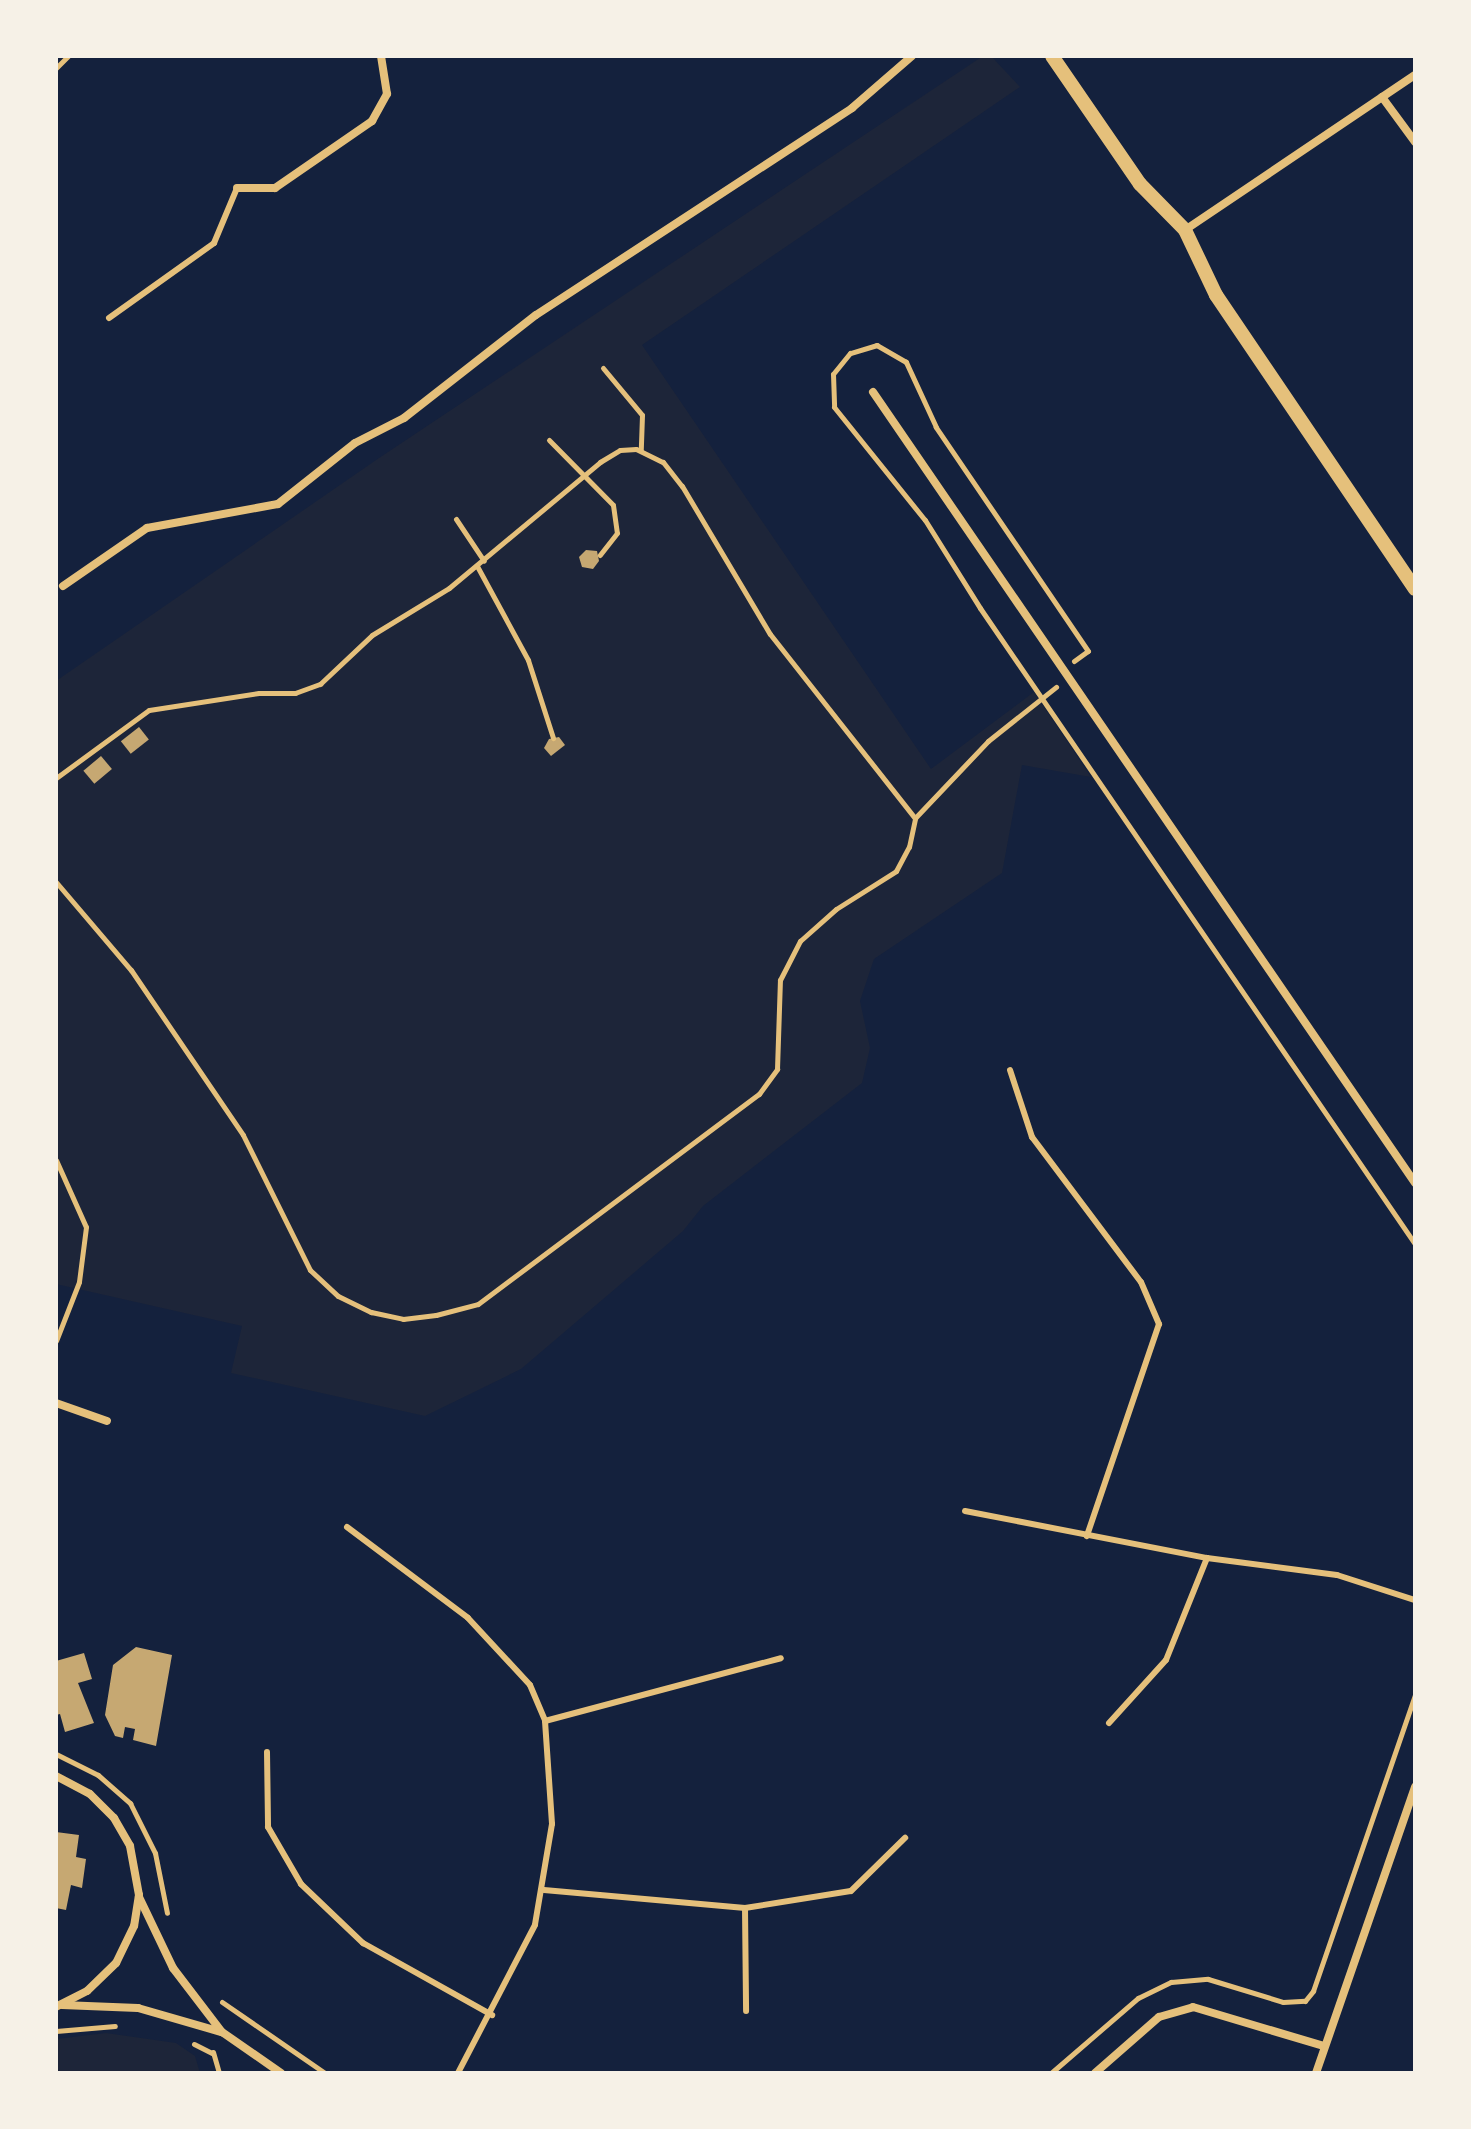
<!DOCTYPE html>
<style>
body{margin:0}
#map{position:relative;width:1471px;height:2129px;overflow:hidden;background:#14213d;font-family:"Titillium Web",sans-serif}
div>[style]{position:absolute}
.green>*{inset:0;background:#1d2539}
.building>*{inset:0;background:#c6a872;transform-origin:0 0}
.path>*{height:5px;margin:-2.5px;padding:0 2.5px;transform-origin:2.5px;border-radius:2.5px;background:#e5c07b}
.service>*{height:6px;margin:-3px;padding:0 3px;transform-origin:3px;border-radius:3px;background:#e5c07b}
.minor>*{height:8px;margin:-4px;padding:0 4px;transform-origin:4px;border-radius:4px;background:#e5c07b}
.tertiary>*{height:14px;margin:-7px;padding:0 7px;transform-origin:7px;border-radius:7px;background:#e5c07b}
span{translate:-50% -50%;white-space:nowrap;text-align:center;line-height:1.15;-webkit-text-stroke:6px #f6f1e7;paint-order:stroke}
.frame{position:absolute;inset:0;border:58px solid #f6f1e7;pointer-events:none}
</style>
<div id="map">
<div class="green">
<i style="clip-path:polygon(983px 56px,991px 56px,1020px 87px,642px 345px,931px 769px,1034px 692px,1091px 777px,1022px 765px,1002px 873px,874px 959px,860px 1001px,870px 1048px,862px 1083px,703px 1206px,683px 1231px,521px 1369px,425px 1416px,231px 1373px,242px 1326px,56px 1284px,56px 681px,379px 458px)"></i>
<i style="clip-path:polygon(106px 2033px,176px 2043px,195px 2056px,200px 2073px,56px 2073px,56px 2039px)"></i>
</div>
<div class="building">
<i style="clip-path:polygon(586px 550px,597px 551px,599px 561px,593px 569px,582px 567px,579px 557px)"></i>
<i style="left:139px;top:727px;width:16px;height:23px;rotate:52deg"></i>
<i style="clip-path:polygon(559px 737px,565px 745px,551px 756px,544px 748px,549px 739px)"></i>
<i style="left:101px;top:756px;width:17px;height:23px;rotate:50deg"></i>
<i style="clip-path:polygon(136px 1647px,172px 1655px,156px 1746px,133px 1740px,135px 1729px,125px 1727px,123px 1738px,115px 1736px,105px 1715px,113px 1665px)"></i>
<i style="clip-path:polygon(84px 1653px,92px 1679px,78px 1683px,94px 1723px,65px 1732px,60px 1714px,56px 1715px,56px 1661px)"></i>
<i style="clip-path:polygon(56px 1832px,79px 1835px,76px 1857px,86px 1859px,82px 1888px,71px 1885px,66px 1910px,56px 1908px)"></i>
</div>
<div class="path">
<i style="left:56px;top:68px;width:17px;rotate:-45deg"></i>
<i style="left:603px;top:368px;width:61px;rotate:50.3deg"></i>
<i style="left:642px;top:415px;width:35px;rotate:92deg"></i>
<i style="left:549px;top:440px;width:91px;rotate:45.4deg"></i>
<i style="left:613px;top:505px;width:28px;rotate:82deg"></i>
<i style="left:617px;top:533px;width:28px;rotate:128deg"></i>
<i style="left:456px;top:519px;width:50px;rotate:56.3deg"></i>
<i style="left:477px;top:566px;width:107px;rotate:61.5deg"></i>
<i style="left:528px;top:660px;width:82px;rotate:72.2deg"></i>
<i style="left:1074px;top:661px;width:17px;rotate:-36deg"></i>
<i style="left:1088px;top:651px;width:271px;rotate:-124.2deg"></i>
<i style="left:936px;top:427px;width:72px;rotate:-114.8deg"></i>
<i style="left:906px;top:362px;width:34px;rotate:-150deg"></i>
<i style="left:877px;top:345px;width:28px;rotate:163deg"></i>
<i style="left:850px;top:353px;width:27px;rotate:129deg"></i>
<i style="left:833px;top:374px;width:33px;rotate:88deg"></i>
<i style="left:834px;top:407px;width:145px;rotate:51.2deg"></i>
<i style="left:925px;top:520px;width:104px;rotate:58deg"></i>
<i style="left:980px;top:608px;width:771px;rotate:55.63deg"></i>
<i style="left:56px;top:778px;width:115px;rotate:-36.2deg"></i>
<i style="left:149px;top:710px;width:111px;rotate:-8.8deg"></i>
<i style="left:259px;top:693px;width:36px"></i>
<i style="left:295px;top:693px;width:27px;rotate:-20deg"></i>
<i style="left:320px;top:684px;width:71px;rotate:-43.3deg"></i>
<i style="left:372px;top:635px;width:90px;rotate:-31.4deg"></i>
<i style="left:449px;top:588px;width:197px;rotate:-39.8deg"></i>
<i style="left:600px;top:462px;width:23px;rotate:-31deg"></i>
<i style="left:620px;top:450px;width:16px;rotate:-4deg"></i>
<i style="left:636px;top:449px;width:30px;rotate:26deg"></i>
<i style="left:663px;top:462px;width:31px;rotate:52deg"></i>
<i style="left:682px;top:486px;width:172px;rotate:59.3deg"></i>
<i style="left:770px;top:634px;width:234px;rotate:51.8deg"></i>
<i style="left:56px;top:882px;width:116px;rotate:49.6deg"></i>
<i style="left:131px;top:970px;width:199px;rotate:55.8deg"></i>
<i style="left:243px;top:1135px;width:151px;rotate:63.6deg"></i>
<i style="left:310px;top:1270px;width:38px;rotate:43deg"></i>
<i style="left:338px;top:1296px;width:37px;rotate:26deg"></i>
<i style="left:371px;top:1312px;width:33px;rotate:12deg"></i>
<i style="left:403px;top:1319px;width:33px;rotate:-7deg"></i>
<i style="left:436px;top:1315px;width:43px;rotate:-14.7deg"></i>
<i style="left:478px;top:1304px;width:351px;rotate:-36.8deg"></i>
<i style="left:759px;top:1094px;width:31px;rotate:-54deg"></i>
<i style="left:777px;top:1069px;width:89px;rotate:-88.1deg"></i>
<i style="left:780px;top:980px;width:44px;rotate:-62.9deg"></i>
<i style="left:800px;top:941px;width:48px;rotate:-41.6deg"></i>
<i style="left:836px;top:909px;width:71px;rotate:-32.3deg"></i>
<i style="left:896px;top:871px;width:27px;rotate:-62deg"></i>
<i style="left:909px;top:847px;width:30px;rotate:-78deg"></i>
<i style="left:915px;top:818px;width:106px;rotate:-46.5deg"></i>
<i style="left:988px;top:741px;width:87px;rotate:-38.5deg"></i>
<i style="left:56px;top:1160px;width:73px;rotate:65.9deg"></i>
<i style="left:86px;top:1227px;width:55px;rotate:97.3deg"></i>
<i style="left:79px;top:1282px;width:63px;rotate:111.3deg"></i>
<i style="left:56px;top:1754px;width:47px;rotate:26.6deg"></i>
<i style="left:98px;top:1775px;width:43px;rotate:41.2deg"></i>
<i style="left:130px;top:1803px;width:56px;rotate:63.4deg"></i>
<i style="left:155px;top:1853px;width:61px;rotate:78.7deg"></i>
<i style="left:222px;top:2002px;width:125px;rotate:34.6deg"></i>
<i style="left:56px;top:2031px;width:59px;rotate:-4.8deg"></i>
<i style="left:194px;top:2044px;width:20px;rotate:27deg"></i>
<i style="left:213px;top:2052px;width:22px;rotate:74deg"></i>
<i style="left:1051px;top:2073px;width:115px;rotate:-40.8deg"></i>
<i style="left:1138px;top:1998px;width:37px;rotate:-26deg"></i>
<i style="left:1171px;top:1982px;width:37px;rotate:-5deg"></i>
<i style="left:1208px;top:1979px;width:78px;rotate:17deg"></i>
<i style="left:1283px;top:2002px;width:22px;rotate:-3deg"></i>
<i style="left:1305px;top:2001px;width:13px;rotate:-51deg"></i>
<i style="left:1313px;top:1991px;width:313px;rotate:-71deg"></i>
</div>
<div class="service">
<i style="left:109px;top:318px;width:129px;rotate:-35.5deg"></i>
<i style="left:214px;top:243px;width:60px;rotate:-67.3deg"></i>
<i style="left:1010px;top:1070px;width:71px;rotate:71.8deg"></i>
<i style="left:1032px;top:1137px;width:181px;rotate:53.1deg"></i>
<i style="left:1141px;top:1282px;width:46px;rotate:66.8deg"></i>
<i style="left:1159px;top:1324px;width:224px;rotate:108.8deg"></i>
<i style="left:965px;top:1511px;width:247px;rotate:11deg"></i>
<i style="left:1207px;top:1558px;width:131px;rotate:7.5deg"></i>
<i style="left:1337px;top:1575px;width:82px;rotate:17.8deg"></i>
<i style="left:347px;top:1527px;width:151px;rotate:36.9deg"></i>
<i style="left:468px;top:1618px;width:91px;rotate:47.2deg"></i>
<i style="left:530px;top:1685px;width:39px;rotate:67deg"></i>
<i style="left:545px;top:1721px;width:103px;rotate:86.1deg"></i>
<i style="left:552px;top:1824px;width:102px;rotate:99.6deg"></i>
<i style="left:535px;top:1925px;width:167px;rotate:117.5deg"></i>
<i style="left:545px;top:1721px;width:244px;rotate:-14.9deg"></i>
<i style="left:1109px;top:1723px;width:85px;rotate:-47.9deg"></i>
<i style="left:1166px;top:1660px;width:110px;rotate:-68.1deg"></i>
<i style="left:267px;top:1752px;width:75px;rotate:89.2deg"></i>
<i style="left:268px;top:1827px;width:66px;rotate:59.9deg"></i>
<i style="left:301px;top:1884px;width:86px;rotate:43.6deg"></i>
<i style="left:363px;top:1943px;width:148px;rotate:29.2deg"></i>
<i style="left:544px;top:1890px;width:202px;rotate:5.1deg"></i>
<i style="left:745px;top:1908px;width:107px;rotate:-9.1deg"></i>
<i style="left:851px;top:1891px;width:76px;rotate:-44.5deg"></i>
<i style="left:745px;top:1908px;width:103px;rotate:89.4deg"></i>
</div>
<div class="minor">
<i style="left:1382px;top:97px;width:56px;rotate:53.7deg"></i>
<i style="left:237px;top:188px;width:38px"></i>
<i style="left:275px;top:188px;width:118px;rotate:-34.6deg"></i>
<i style="left:372px;top:121px;width:31px;rotate:-61deg"></i>
<i style="left:387px;top:94px;width:38px;rotate:-99deg"></i>
<i style="left:1185px;top:230px;width:277px;rotate:-34deg"></i>
<i style="left:873px;top:392px;width:959px;rotate:55.58deg"></i>
<i style="left:63px;top:586px;width:102px;rotate:-34.6deg"></i>
<i style="left:147px;top:528px;width:133px;rotate:-10.4deg"></i>
<i style="left:278px;top:504px;width:98px;rotate:-38.4deg"></i>
<i style="left:355px;top:443px;width:55px;rotate:-27deg"></i>
<i style="left:404px;top:418px;width:167px;rotate:-38deg"></i>
<i style="left:536px;top:315px;width:378px;rotate:-33.2deg"></i>
<i style="left:852px;top:108px;width:79px;rotate:-40.9deg"></i>
<i style="left:56px;top:1403px;width:54px;rotate:19.4deg"></i>
<i style="left:56px;top:1776px;width:38px;rotate:28deg"></i>
<i style="left:90px;top:1794px;width:34px;rotate:45deg"></i>
<i style="left:114px;top:1818px;width:32px;rotate:60deg"></i>
<i style="left:130px;top:1846px;width:50px;rotate:79.6deg"></i>
<i style="left:139px;top:1895px;width:31px;rotate:99deg"></i>
<i style="left:134px;top:1926px;width:41px;rotate:115.9deg"></i>
<i style="left:116px;top:1963px;width:40px;rotate:136deg"></i>
<i style="left:87px;top:1991px;width:35px;rotate:153deg"></i>
<i style="left:139px;top:1897px;width:79px;rotate:64.4deg"></i>
<i style="left:173px;top:1968px;width:81px;rotate:52.6deg"></i>
<i style="left:222px;top:2032px;width:72px;rotate:34.8deg"></i>
<i style="left:62px;top:2005px;width:76px;rotate:2.3deg"></i>
<i style="left:138px;top:2008px;width:86px;rotate:16.1deg"></i>
<i style="left:1095px;top:2073px;width:85px;rotate:-41.2deg"></i>
<i style="left:1159px;top:2017px;width:35px;rotate:-16deg"></i>
<i style="left:1193px;top:2007px;width:137px;rotate:16.6deg"></i>
<i style="left:1316px;top:2073px;width:303px;rotate:-70.9deg"></i>
</div>
<div class="tertiary">
<i style="left:1052px;top:56px;width:155px;rotate:55.5deg"></i>
<i style="left:1140px;top:184px;width:64px;rotate:45.6deg"></i>
<i style="left:1185px;top:230px;width:72px;rotate:64.5deg"></i>
<i style="left:1216px;top:295px;width:355px;rotate:55.9deg"></i>
</div>
<div class="frame"></div>
</div>
